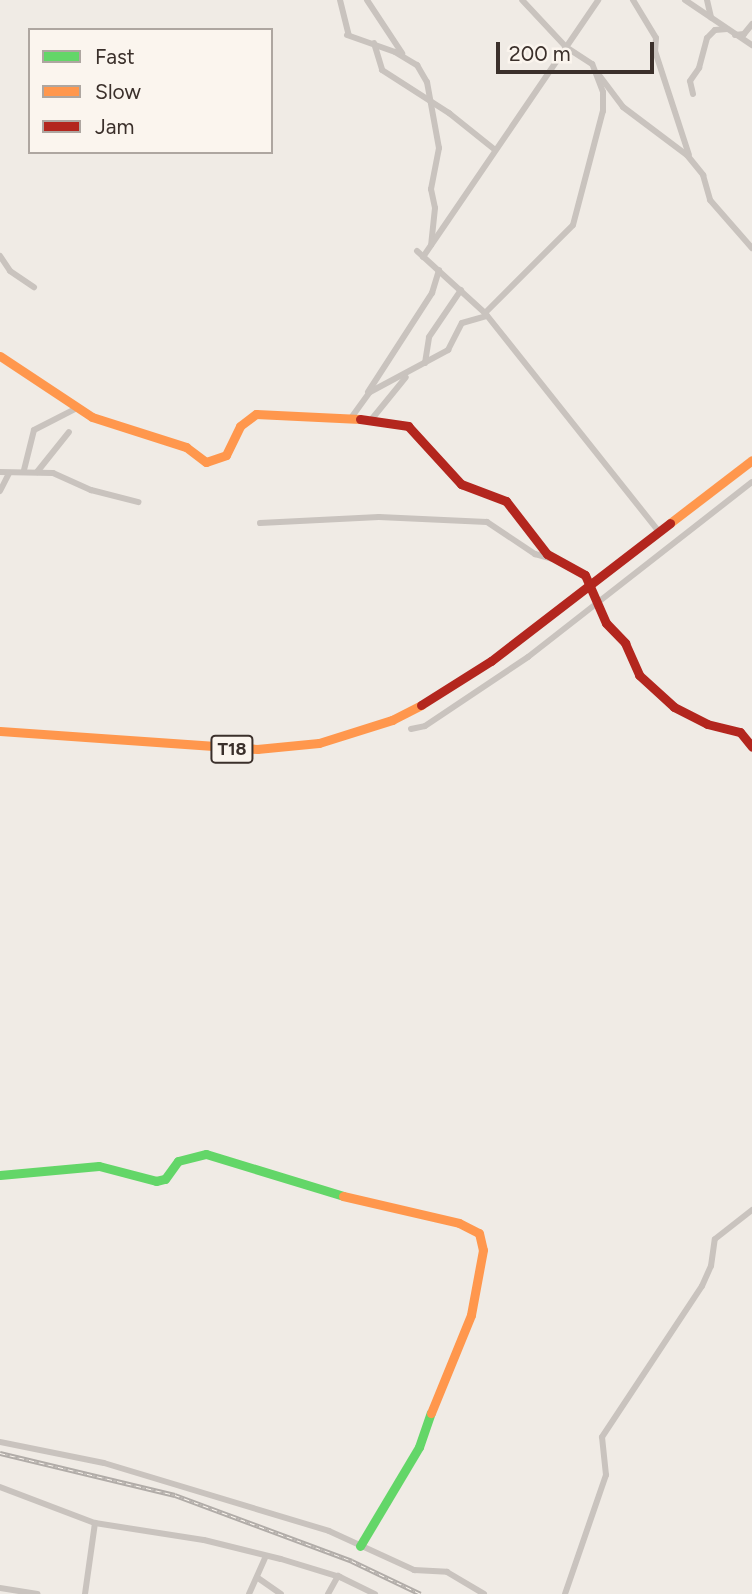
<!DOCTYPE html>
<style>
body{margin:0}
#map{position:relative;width:752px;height:1594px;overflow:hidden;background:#f0ebe5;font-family:Figtree,sans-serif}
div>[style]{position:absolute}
.street>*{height:6px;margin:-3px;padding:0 3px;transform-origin:3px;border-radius:3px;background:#c9c3be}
.fast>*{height:9px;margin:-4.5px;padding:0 4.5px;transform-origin:4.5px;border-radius:4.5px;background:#63d668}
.slow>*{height:9px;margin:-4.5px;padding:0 4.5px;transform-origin:4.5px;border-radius:4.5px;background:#ff974d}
.jam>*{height:9px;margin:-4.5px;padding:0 4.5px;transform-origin:4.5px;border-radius:4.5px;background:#b3261e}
.rail>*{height:4.5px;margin-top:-2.25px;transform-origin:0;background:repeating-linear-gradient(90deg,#fbf5ee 0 5px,#b1aca8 0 10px);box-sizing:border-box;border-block:2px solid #b1aca8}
span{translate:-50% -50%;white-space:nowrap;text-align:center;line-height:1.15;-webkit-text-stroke:7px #fbf5ee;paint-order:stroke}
.shield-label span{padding:2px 5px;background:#fbf5ee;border:2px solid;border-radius:5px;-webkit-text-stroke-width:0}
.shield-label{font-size:18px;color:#3b302b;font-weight:700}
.legend{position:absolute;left:28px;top:28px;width:245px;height:126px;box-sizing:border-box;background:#fbf5ee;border:2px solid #aea6a0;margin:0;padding:9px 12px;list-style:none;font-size:21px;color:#3b302b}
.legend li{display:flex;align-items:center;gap:14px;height:35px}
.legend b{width:35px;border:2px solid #aea6a0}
.scale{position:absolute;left:496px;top:42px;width:158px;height:32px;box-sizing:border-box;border:4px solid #3b302b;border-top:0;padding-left:9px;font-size:21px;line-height:24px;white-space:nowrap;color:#3b302b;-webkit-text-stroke:5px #fbf5ee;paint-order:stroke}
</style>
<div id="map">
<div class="street">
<i style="left:340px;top:0;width:36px;rotate:76deg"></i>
<i style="left:367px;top:0;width:64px;rotate:56.6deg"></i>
<i style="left:633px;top:0;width:44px;rotate:58.8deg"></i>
<i style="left:656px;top:38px;width:13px;rotate:94deg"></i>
<i style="left:655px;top:51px;width:109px;rotate:71.9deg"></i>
<i style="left:685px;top:0;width:81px;rotate:33.9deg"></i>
<i style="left:707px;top:0;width:18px;rotate:77deg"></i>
<i style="left:347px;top:35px;width:51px;rotate:19.5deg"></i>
<i style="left:395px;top:52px;width:26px;rotate:31deg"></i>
<i style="left:417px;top:65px;width:20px;rotate:60deg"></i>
<i style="left:427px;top:82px;width:67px;rotate:79.7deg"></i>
<i style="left:439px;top:148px;width:42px;rotate:101deg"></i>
<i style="left:431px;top:189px;width:19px;rotate:78deg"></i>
<i style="left:435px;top:208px;width:37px;rotate:96deg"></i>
<i style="left:735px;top:35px;width:9px;rotate:-6deg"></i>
<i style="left:744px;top:34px;width:13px;rotate:-51deg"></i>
<i style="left:374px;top:43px;width:28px;rotate:73deg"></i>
<i style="left:382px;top:70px;width:80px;rotate:32.7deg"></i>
<i style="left:449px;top:113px;width:58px;rotate:38.7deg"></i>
<i style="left:599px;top:75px;width:40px;rotate:53deg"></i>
<i style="left:623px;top:107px;width:80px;rotate:36.9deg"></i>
<i style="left:687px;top:155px;width:26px;rotate:51deg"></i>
<i style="left:703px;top:175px;width:26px;rotate:74deg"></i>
<i style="left:710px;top:200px;width:64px;rotate:48.8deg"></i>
<i style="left:693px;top:94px;width:13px;rotate:-103deg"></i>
<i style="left:690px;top:81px;width:16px;rotate:-55deg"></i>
<i style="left:699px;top:68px;width:31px;rotate:-75deg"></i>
<i style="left:707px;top:38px;width:11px;rotate:-45deg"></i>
<i style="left:715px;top:30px;width:12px;rotate:-5deg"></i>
<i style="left:417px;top:251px;width:92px;rotate:42.4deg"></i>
<i style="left:485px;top:313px;width:280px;rotate:51.5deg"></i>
<i style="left:0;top:256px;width:18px;rotate:56deg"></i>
<i style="left:10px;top:271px;width:29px;rotate:34deg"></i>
<i style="left:423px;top:257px;width:311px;rotate:-55.7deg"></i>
<i style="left:485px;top:313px;width:124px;rotate:-45deg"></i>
<i style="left:573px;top:225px;width:118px;rotate:-75.3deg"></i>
<i style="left:603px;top:111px;width:19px;rotate:-90deg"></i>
<i style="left:603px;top:92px;width:30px;rotate:-111deg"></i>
<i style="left:592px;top:64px;width:31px;rotate:-147deg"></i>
<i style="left:566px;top:47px;width:64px;rotate:-133.1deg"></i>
<i style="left:425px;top:363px;width:26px;rotate:-81deg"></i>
<i style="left:429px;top:337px;width:57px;rotate:-55.8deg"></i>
<i style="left:368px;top:392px;width:118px;rotate:-57.1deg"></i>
<i style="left:432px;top:293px;width:24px;rotate:-73deg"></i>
<i style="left:351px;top:418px;width:32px;rotate:-54deg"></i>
<i style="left:370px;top:392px;width:89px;rotate:-28.3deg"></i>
<i style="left:448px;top:350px;width:30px;rotate:-63deg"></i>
<i style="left:462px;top:323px;width:26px;rotate:-16deg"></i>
<i style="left:371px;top:420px;width:55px;rotate:-50.9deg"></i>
<i style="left:24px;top:470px;width:41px;rotate:-76deg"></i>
<i style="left:34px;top:430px;width:48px;rotate:-27.1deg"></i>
<i style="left:0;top:472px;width:53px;rotate:1.1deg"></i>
<i style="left:53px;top:473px;width:42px;rotate:24.1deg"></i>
<i style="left:91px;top:490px;width:49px;rotate:14.3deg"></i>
<i style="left:37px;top:472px;width:51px;rotate:-51.3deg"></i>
<i style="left:0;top:491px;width:20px;rotate:-63deg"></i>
<i style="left:260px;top:523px;width:119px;rotate:-2.9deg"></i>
<i style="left:379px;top:517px;width:108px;rotate:2.7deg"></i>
<i style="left:487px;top:522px;width:58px;rotate:33.7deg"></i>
<i style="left:535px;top:554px;width:18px;rotate:16deg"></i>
<i style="left:411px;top:729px;width:14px;rotate:-12deg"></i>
<i style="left:425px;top:726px;width:124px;rotate:-33.8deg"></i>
<i style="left:528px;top:657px;width:284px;rotate:-38deg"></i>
<i style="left:0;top:1442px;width:106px;rotate:11.4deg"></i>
<i style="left:104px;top:1463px;width:235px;rotate:16.8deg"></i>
<i style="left:329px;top:1531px;width:94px;rotate:24.6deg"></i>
<i style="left:414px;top:1570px;width:33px;rotate:3deg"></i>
<i style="left:447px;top:1572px;width:43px;rotate:30.7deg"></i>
<i style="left:0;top:1487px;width:102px;rotate:20.8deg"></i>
<i style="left:95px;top:1523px;width:110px;rotate:8.9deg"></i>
<i style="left:204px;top:1540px;width:79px;rotate:13.9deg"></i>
<i style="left:281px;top:1559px;width:62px;rotate:17deg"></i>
<i style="left:340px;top:1577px;width:39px;rotate:26deg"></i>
<i style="left:258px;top:1578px;width:28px;rotate:35deg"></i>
<i style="left:0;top:1588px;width:38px;rotate:9deg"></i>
<i style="left:85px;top:1594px;width:72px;rotate:-82deg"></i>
<i style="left:249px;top:1594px;width:39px;rotate:-66deg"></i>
<i style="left:328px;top:1594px;width:21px;rotate:-61deg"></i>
<i style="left:565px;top:1594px;width:126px;rotate:-71deg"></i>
<i style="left:606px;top:1475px;width:38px;rotate:-96deg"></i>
<i style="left:602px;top:1437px;width:181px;rotate:-56.5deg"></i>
<i style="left:702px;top:1286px;width:22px;rotate:-66deg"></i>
<i style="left:711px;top:1266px;width:27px;rotate:-82deg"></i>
<i style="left:715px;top:1239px;width:47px;rotate:-38.1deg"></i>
</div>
<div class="fast">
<i style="left:0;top:1175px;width:99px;rotate:-5.2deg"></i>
<i style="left:99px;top:1166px;width:59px;rotate:14.7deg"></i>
<i style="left:156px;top:1181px;width:9px;rotate:-13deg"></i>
<i style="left:165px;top:1179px;width:22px;rotate:-54deg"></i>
<i style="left:178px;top:1161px;width:29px;rotate:-14deg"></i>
<i style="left:206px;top:1154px;width:143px;rotate:17deg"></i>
<i style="left:360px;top:1546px;width:115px;rotate:-59.2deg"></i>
<i style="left:419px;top:1447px;width:36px;rotate:-71deg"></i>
</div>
<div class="slow">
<i style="left:0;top:356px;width:110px;rotate:33.5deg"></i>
<i style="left:92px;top:417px;width:99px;rotate:17.7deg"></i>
<i style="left:186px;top:447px;width:25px;rotate:37deg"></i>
<i style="left:206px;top:462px;width:21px;rotate:-19deg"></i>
<i style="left:226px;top:455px;width:32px;rotate:-64deg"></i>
<i style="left:240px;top:426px;width:20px;rotate:-37deg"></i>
<i style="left:256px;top:414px;width:104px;rotate:2.8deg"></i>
<i style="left:670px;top:523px;width:103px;rotate:-37.5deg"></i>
<i style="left:0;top:731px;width:258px;rotate:4deg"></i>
<i style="left:257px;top:749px;width:62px;rotate:-5.5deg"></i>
<i style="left:319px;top:743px;width:77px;rotate:-17.5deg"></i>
<i style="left:392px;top:720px;width:33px;rotate:-27deg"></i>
<i style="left:343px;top:1196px;width:119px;rotate:13.1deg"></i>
<i style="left:459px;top:1223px;width:22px;rotate:27deg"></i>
<i style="left:479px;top:1233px;width:17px;rotate:77deg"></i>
<i style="left:483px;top:1250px;width:66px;rotate:100.5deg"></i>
<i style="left:471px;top:1315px;width:106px;rotate:112.2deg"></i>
</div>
<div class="jam">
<i style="left:360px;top:419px;width:49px;rotate:8.3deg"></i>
<i style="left:408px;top:426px;width:79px;rotate:47.6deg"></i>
<i style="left:461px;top:484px;width:48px;rotate:20.7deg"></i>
<i style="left:506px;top:501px;width:67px;rotate:52.3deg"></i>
<i style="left:547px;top:554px;width:43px;rotate:28.9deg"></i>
<i style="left:585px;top:575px;width:52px;rotate:66.4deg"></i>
<i style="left:606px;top:623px;width:28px;rotate:46deg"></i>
<i style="left:625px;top:643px;width:35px;rotate:66deg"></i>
<i style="left:639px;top:675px;width:47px;rotate:42.4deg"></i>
<i style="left:674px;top:707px;width:37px;rotate:27deg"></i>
<i style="left:707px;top:724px;width:34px;rotate:14deg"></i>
<i style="left:740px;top:732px;width:19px;rotate:51deg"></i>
<i style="left:421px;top:705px;width:83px;rotate:-32.2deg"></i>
<i style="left:491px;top:661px;width:226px;rotate:-37.6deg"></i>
</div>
<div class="rail">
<i style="left:0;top:1453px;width:180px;rotate:13.5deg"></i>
<i style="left:175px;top:1495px;width:189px;rotate:20.4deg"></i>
<i style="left:352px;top:1561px;width:76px;rotate:25.6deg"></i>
</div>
<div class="shield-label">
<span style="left:232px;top:749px">T18</span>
</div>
<ul class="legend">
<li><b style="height:9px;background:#63d668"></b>Fast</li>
<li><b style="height:9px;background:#ff974d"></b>Slow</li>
<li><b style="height:9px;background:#b3261e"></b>Jam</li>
</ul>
<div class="scale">200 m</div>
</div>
